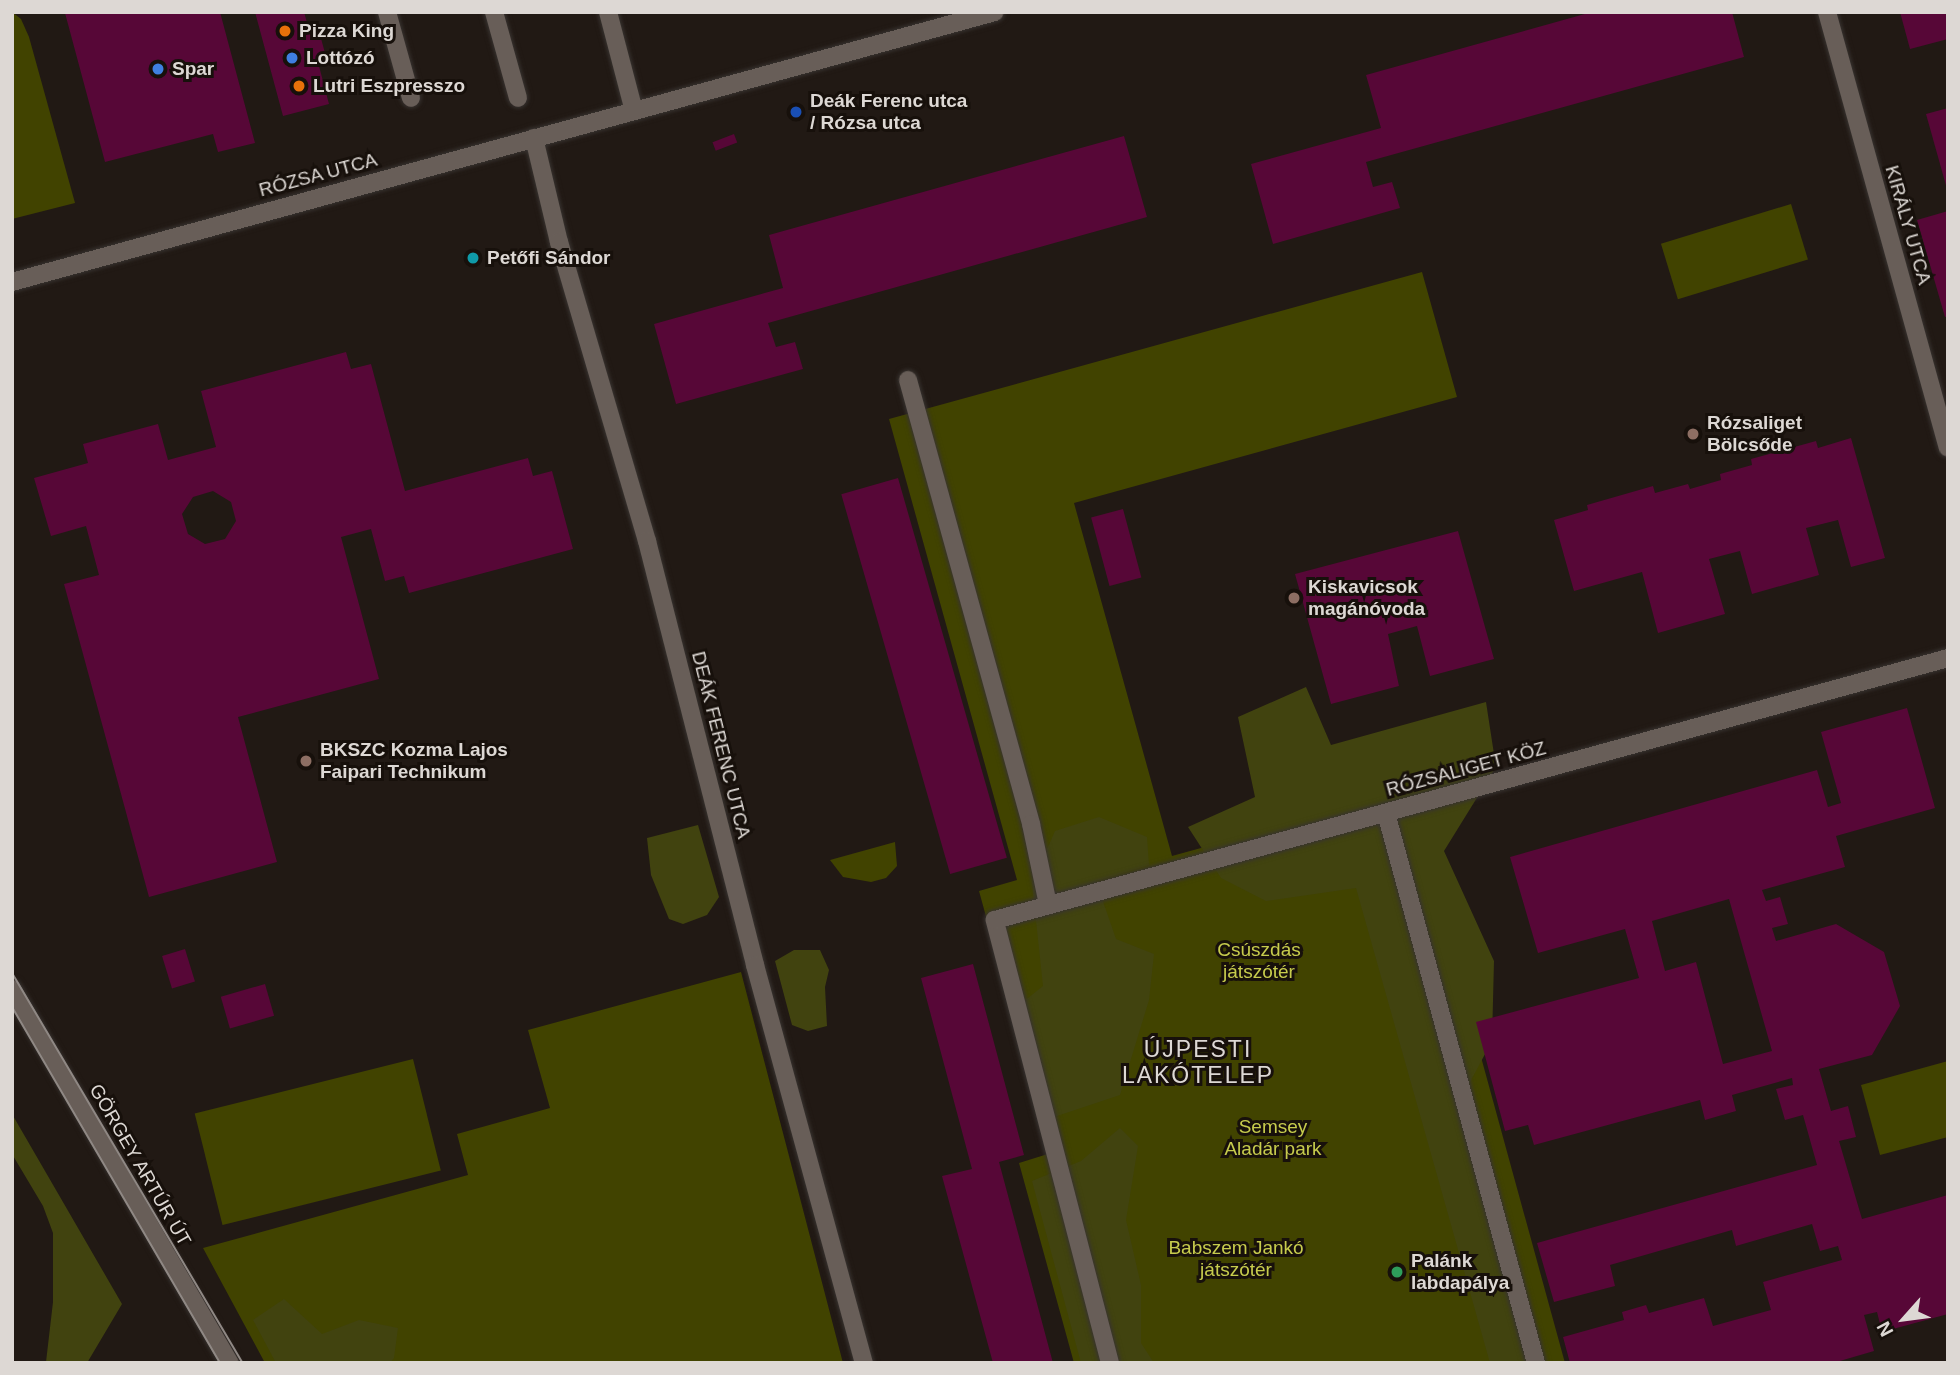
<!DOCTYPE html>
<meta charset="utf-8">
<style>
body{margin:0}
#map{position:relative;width:1960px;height:1375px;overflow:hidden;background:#211914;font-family:Helvetica,sans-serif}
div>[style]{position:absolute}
.green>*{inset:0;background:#414300;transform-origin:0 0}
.forest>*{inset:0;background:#41430f}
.building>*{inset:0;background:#570737;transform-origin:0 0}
.roads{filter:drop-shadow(0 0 2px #383330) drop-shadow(0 0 2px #383330)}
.pedestrian>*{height:18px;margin:-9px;padding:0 9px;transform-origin:9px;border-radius:9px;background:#685e58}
.minor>*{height:18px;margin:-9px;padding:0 9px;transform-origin:9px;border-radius:9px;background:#685e58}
.tertiary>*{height:18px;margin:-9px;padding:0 9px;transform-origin:9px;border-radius:9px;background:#685e58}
.tram>*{height:2px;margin:-1px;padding:0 1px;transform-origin:1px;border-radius:1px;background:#8f8884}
.dots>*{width:19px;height:19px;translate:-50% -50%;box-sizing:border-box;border:4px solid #17100b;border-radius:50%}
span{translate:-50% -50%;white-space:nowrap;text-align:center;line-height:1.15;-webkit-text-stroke:6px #17100b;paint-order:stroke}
.poi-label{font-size:19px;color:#ddd8d4;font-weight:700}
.left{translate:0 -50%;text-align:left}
.street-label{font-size:19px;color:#ddd8d4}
.park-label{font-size:19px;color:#c7cc4d}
.quarter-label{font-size:23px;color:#ddd8d4;letter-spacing:2px}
.frame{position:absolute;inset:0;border:14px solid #ddd8d4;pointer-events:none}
.north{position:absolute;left:1869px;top:1284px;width:70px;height:70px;-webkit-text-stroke:5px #17100b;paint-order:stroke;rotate:242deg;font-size:19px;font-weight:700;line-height:28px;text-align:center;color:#ddd8d4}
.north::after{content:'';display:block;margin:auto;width:24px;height:32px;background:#ddd8d4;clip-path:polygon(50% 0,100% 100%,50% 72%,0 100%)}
</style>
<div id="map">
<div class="green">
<i style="clip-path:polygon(12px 12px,21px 19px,29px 37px,75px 203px,12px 219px)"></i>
<i style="left:1791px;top:204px;width:58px;height:136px;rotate:73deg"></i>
<i style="clip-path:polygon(1422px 272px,1457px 397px,1074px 503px,1172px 856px,1408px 791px,1565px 1363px,1074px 1363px,1019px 1163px,1051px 1153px,979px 891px,1017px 880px,889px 419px)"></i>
<i style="clip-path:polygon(895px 842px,897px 866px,886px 878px,871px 882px,843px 877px,830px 860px)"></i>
<i style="clip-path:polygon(741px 972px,843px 1363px,265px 1363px,203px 1248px,468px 1175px,457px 1134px,550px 1108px,528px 1030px)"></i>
<i style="left:413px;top:1059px;width:115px;height:225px;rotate:76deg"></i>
<i style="clip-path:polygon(1948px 1061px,1948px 1137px,1880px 1155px,1861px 1085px)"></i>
</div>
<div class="forest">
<i style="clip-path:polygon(1306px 687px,1331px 745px,1486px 702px,1496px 767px,1444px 851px,1494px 961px,1492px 1041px,1469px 1084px,1540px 1363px,1490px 1363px,1356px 888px,1266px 901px,1221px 878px,1188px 827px,1255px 797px,1238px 717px)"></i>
<i style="clip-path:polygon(1099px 817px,1147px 837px,1149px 865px,1096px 881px,1116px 939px,1154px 954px,1149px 1000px,1120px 1095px,1039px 1122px,1012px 1011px,1043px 986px,1032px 883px,1055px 831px)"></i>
<i style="clip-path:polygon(698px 825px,719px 897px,707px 915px,683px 924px,669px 919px,651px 875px,647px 838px)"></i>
<i style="clip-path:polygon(794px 950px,820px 950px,829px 970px,825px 987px,827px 1026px,808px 1031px,792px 1025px,775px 961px)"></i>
<i style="clip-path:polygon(12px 1114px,122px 1304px,87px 1363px,46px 1362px,53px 1302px,53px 1233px,43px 1206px,12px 1154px)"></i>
<i style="clip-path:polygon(1120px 1128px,1138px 1146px,1126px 1220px,1141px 1285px,1141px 1343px,1154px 1363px,1081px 1363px,1032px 1181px,1081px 1161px)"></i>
<i style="clip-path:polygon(284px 1299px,322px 1334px,359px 1320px,398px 1328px,394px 1358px,390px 1363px,276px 1363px,253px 1320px)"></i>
</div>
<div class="building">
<i style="clip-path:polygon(220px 12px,255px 143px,218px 152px,213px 134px,105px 162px,65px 13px)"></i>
<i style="clip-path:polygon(255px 12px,304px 12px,310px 33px,319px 31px,328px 64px,319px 66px,329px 104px,283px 116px)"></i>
<i style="clip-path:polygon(1592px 12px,1732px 12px,1744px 57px,1366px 162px,1373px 187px,1392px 182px,1400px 208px,1273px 244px,1251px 164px,1381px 128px,1366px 75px)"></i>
<i style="clip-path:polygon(1900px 12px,1948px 12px,1948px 39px,1910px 49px)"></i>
<i style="clip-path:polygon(1948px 108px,1948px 189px,1947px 189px,1926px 114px)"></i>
<i style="left:734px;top:134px;width:9px;height:23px;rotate:69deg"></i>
<i style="clip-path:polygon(1124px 136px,1147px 217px,768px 323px,776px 347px,795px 342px,803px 369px,676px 404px,654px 324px,783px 288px,769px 235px)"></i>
<i style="clip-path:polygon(1948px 211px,1948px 316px,1945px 317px,1917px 220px)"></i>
<i style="clip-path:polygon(evenodd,346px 352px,351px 369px,371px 364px,405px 491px,528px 458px,533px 476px,552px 471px,573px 549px,409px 593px,404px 576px,385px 581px,371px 529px,341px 537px,379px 679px,238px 717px,277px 862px,149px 897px,64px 584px,99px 575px,86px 526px,51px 536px,34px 478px,88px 463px,83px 444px,158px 424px,168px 460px,216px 447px,201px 391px,346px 352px,213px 491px,231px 502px,236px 521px,225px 539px,205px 544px,188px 534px,182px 514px,193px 497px,213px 491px)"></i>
<i style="clip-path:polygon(1851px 438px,1885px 558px,1851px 567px,1838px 520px,1806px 528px,1819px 575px,1752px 594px,1740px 551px,1709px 559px,1725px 614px,1658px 633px,1642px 572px,1574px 591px,1554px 520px,1588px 510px,1587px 505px,1653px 486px,1655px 493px,1688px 484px,1690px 489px,1721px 480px,1720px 474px,1752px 465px,1751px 459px,1816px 441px,1818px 448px)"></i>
<i style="left:898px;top:478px;width:395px;height:59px;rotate:74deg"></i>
<i style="left:1123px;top:509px;width:71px;height:33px;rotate:75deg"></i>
<i style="clip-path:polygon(1458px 531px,1494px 659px,1430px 676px,1417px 626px,1388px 634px,1399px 686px,1331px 704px,1295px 574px)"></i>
<i style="clip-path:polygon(evenodd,1907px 708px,1935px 808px,1836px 836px,1845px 867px,1762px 890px,1766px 901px,1780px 897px,1788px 924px,1772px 928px,1776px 941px,1836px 924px,1884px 952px,1900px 1006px,1872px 1055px,1819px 1069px,1831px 1111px,1848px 1106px,1856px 1137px,1839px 1141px,1862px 1219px,1948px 1195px,1948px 1314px,1882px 1332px,1877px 1312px,1864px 1315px,1874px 1351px,1833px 1363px,1570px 1363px,1563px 1337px,1624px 1320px,1622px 1312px,1646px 1305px,1649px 1313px,1704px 1298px,1713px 1326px,1771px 1310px,1763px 1282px,1842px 1260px,1838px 1246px,1820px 1251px,1812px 1224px,1736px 1246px,1732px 1230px,1610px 1265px,1615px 1286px,1554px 1302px,1537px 1243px,1817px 1165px,1803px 1115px,1785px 1120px,1776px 1089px,1793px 1085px,1792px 1078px,1732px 1095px,1736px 1111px,1705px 1120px,1700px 1100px,1534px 1145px,1528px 1125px,1505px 1131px,1476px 1022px,1639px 978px,1625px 929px,1538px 953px,1510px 857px,1817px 770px,1828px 807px,1841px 803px,1821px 732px,1907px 708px,1729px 899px,1772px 1051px,1723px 1064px,1696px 962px,1665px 971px,1652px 921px,1729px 899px)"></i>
<i style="left:185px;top:949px;width:34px;height:24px;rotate:73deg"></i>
<i style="clip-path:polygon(973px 964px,1024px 1155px,999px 1162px,1053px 1363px,993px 1363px,942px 1176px,972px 1169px,921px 978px)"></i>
<i style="left:265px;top:984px;width:33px;height:46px;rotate:74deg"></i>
</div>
<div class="roads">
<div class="pedestrian">
<i style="left:494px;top:12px;width:89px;rotate:74.4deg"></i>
<i style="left:1827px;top:12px;width:452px;rotate:74.5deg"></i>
<i style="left:908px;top:380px;width:461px;rotate:74.5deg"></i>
<i style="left:1031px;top:824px;width:83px;rotate:78.1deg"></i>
<i style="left:1386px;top:813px;width:570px;rotate:74.74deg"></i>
<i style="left:1110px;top:1363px;width:458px;rotate:-104.6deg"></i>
<i style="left:995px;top:920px;width:988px;rotate:-15.37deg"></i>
</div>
<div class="minor">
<i style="left:387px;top:12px;width:89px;rotate:74.4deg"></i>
<i style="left:608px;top:12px;width:102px;rotate:75.3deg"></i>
<i style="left:534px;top:138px;width:107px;rotate:76.5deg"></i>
<i style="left:559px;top:242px;width:312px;rotate:73.6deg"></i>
<i style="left:647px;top:541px;width:438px;rotate:75.7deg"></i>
<i style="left:755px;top:965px;width:413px;rotate:74.7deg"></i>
</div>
<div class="tertiary">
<i style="left:12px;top:282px;width:1019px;rotate:-15.36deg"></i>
<i style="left:12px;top:989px;width:433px;rotate:59.8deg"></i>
</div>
</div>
<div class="tram">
<i style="left:12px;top:973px;width:453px;rotate:59.4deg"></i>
<i style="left:12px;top:1007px;width:412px;rotate:59.7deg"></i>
</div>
<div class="dots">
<i style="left:285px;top:31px;background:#e8710a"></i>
<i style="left:292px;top:58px;background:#3f7fe0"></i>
<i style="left:158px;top:69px;background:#3f7fe0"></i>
<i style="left:299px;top:86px;background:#e8710a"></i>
<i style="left:796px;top:112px;background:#1a4fb4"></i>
<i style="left:473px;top:258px;background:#0f9aa8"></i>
<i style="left:1693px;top:434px;background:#8d6e63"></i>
<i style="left:1294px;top:598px;background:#8d6e63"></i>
<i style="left:306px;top:761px;background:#8d6e63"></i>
<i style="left:1397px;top:1272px;background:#2e9e5b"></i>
</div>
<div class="poi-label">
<span class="left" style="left:299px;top:31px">Pizza King</span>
<span class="left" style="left:306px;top:58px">Lottózó</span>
<span class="left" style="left:172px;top:69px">Spar</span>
<span class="left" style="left:313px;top:86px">Lutri Eszpresszo</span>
<span class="left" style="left:810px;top:112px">Deák Ferenc utca<br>/ Rózsa utca</span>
<span class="left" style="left:487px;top:258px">Petőfi Sándor</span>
<span class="left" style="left:1707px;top:434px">Rózsaliget<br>Bölcsőde</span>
<span class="left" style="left:1308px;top:598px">Kiskavicsok<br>magánóvoda</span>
<span class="left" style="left:320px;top:761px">BKSZC Kozma Lajos<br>Faipari Technikum</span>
<span class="left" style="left:1411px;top:1272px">Palánk<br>labdapálya</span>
</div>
<div class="street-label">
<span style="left:318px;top:175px;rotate:-15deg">RÓZSA UTCA</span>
<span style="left:1908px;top:225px;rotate:74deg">KIRÁLY UTCA</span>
<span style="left:721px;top:745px;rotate:76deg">DEÁK FERENC UTCA</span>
<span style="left:1466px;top:769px;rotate:-15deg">RÓZSALIGET KÖZ</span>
<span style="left:140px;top:1165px;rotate:60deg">GÖRGEY ARTÚR ÚT</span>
</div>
<div class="park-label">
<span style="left:1259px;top:961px">Csúszdás<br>játszótér</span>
<span style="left:1273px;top:1138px">Semsey<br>Aladár park</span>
<span style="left:1236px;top:1259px">Babszem Jankó<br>játszótér</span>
</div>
<div class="quarter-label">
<span style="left:1198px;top:1062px">ÚJPESTI<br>LAKÓTELEP</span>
</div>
<div class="frame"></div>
<div class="north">N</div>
</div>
